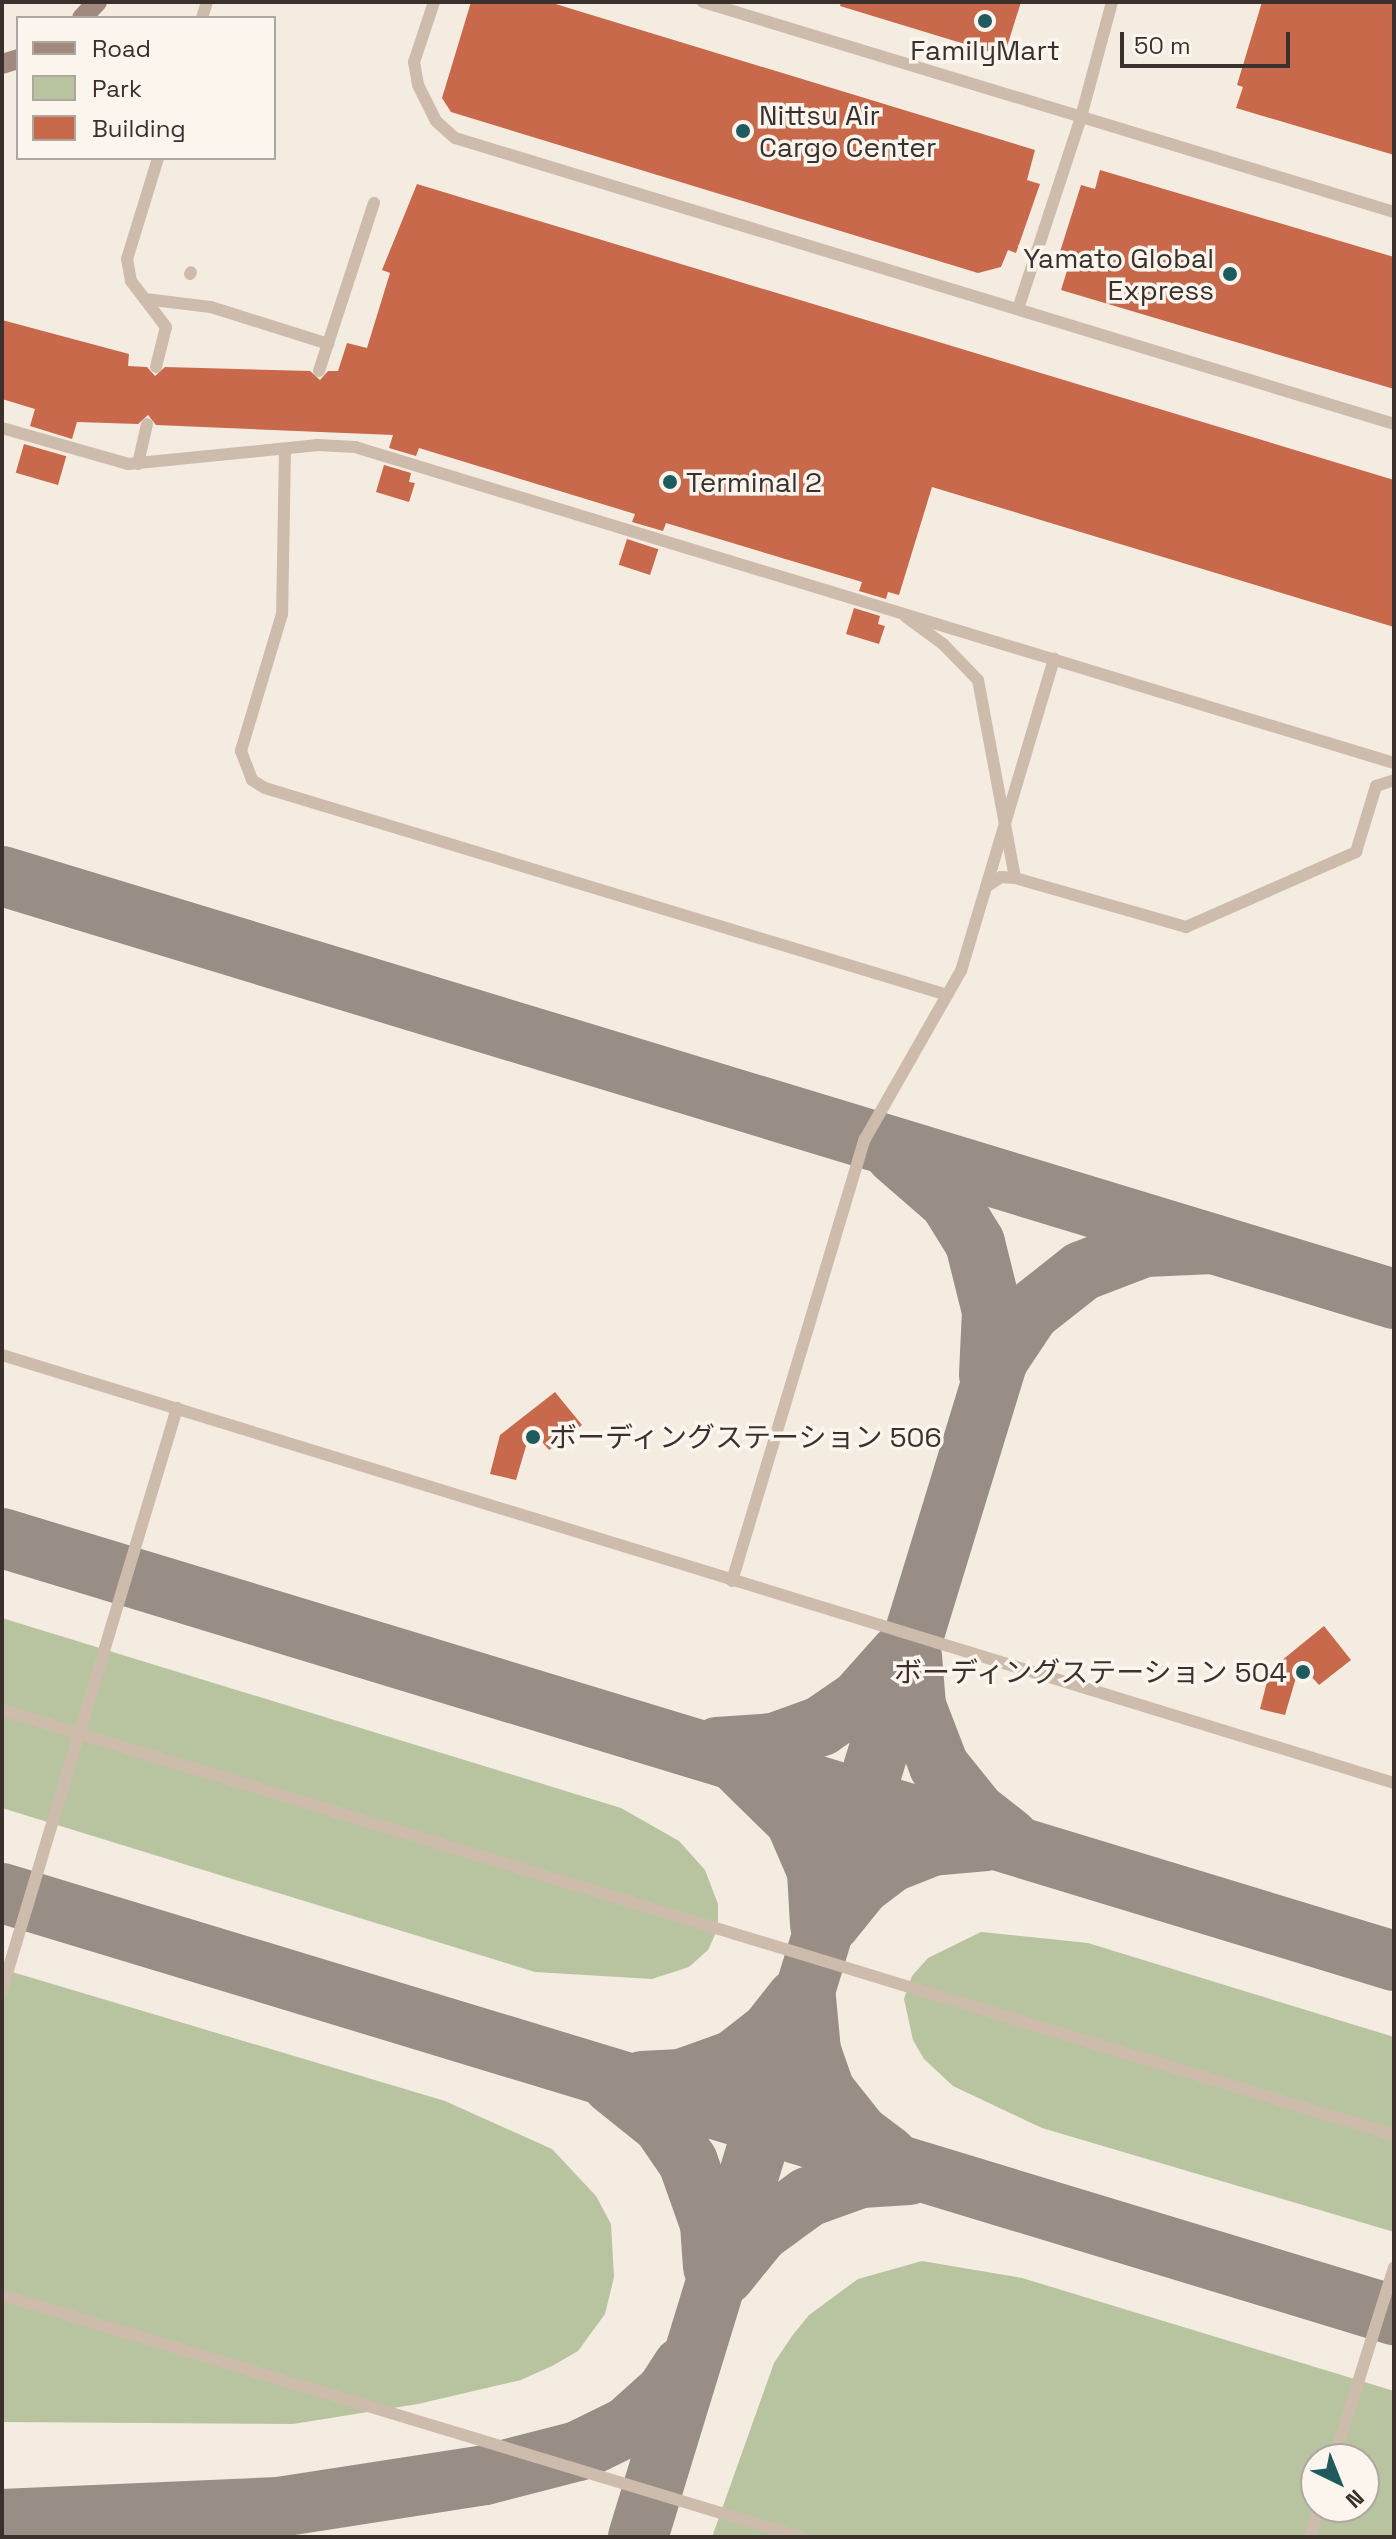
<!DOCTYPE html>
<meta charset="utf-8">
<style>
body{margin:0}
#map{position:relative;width:1396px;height:2539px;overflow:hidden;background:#f4ebe1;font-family:"Space Grotesk","Noto Sans JP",sans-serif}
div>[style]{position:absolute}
.green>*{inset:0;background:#b8c4a0}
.taxiway>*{height:60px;margin:-30px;padding:0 30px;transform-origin:30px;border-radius:30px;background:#988e86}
.building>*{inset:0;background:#c8694b;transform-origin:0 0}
.lane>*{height:12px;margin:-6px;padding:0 6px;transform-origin:6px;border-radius:6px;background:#cdbbac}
.secondary>*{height:20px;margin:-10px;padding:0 10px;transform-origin:10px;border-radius:10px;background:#a18a7d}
.dots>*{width:22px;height:22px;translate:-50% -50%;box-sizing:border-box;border:4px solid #fbf5ee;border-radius:50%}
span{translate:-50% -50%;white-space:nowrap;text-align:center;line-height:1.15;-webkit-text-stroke:7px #fbf5ee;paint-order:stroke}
.poi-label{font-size:28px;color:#3b302b}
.left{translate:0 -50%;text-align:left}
.right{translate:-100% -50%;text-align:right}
.frame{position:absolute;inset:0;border:4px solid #3b302b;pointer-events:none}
.legend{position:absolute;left:16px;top:16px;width:260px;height:144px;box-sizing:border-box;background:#fbf5ee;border:2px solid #aea6a0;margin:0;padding:10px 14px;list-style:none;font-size:24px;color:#3b302b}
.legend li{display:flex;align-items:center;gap:16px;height:40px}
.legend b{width:40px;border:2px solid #aea6a0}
.north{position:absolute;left:1300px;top:2443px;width:80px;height:80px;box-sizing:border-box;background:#fbf5ee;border:2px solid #aea6a0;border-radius:50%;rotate:137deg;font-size:22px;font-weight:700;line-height:32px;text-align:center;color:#3b302b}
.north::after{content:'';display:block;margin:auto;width:28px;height:36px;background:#1f5a5e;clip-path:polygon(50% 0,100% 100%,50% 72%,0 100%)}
.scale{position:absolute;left:1120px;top:32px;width:170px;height:36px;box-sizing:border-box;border:4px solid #3b302b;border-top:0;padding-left:10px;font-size:24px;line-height:28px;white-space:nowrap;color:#3b302b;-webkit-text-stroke:6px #fbf5ee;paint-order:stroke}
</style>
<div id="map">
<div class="green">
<i style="clip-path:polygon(2px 1618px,621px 1808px,679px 1841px,705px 1870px,718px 1904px,718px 1928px,708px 1950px,689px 1967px,652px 1979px,535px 1972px,2px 1808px)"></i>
<i style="clip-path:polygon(981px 1932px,1088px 1943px,1394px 2037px,1394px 2232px,1042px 2128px,953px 2086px,924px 2059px,913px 2040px,904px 1999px,912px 1976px,928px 1958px)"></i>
<i style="clip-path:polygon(2px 1969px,445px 2101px,552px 2149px,596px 2196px,611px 2224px,614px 2277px,605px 2314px,578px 2351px,554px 2365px,521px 2380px,418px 2404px,293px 2424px,2px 2422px)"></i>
<i style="clip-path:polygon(evenodd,922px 2261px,1022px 2278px,1394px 2391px,1394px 2537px,712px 2537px,774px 2363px,792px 2336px,809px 2315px,858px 2279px,922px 2261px,1316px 2459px,1364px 2459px,1364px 2507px,1316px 2507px,1316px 2459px)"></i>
</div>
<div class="taxiway">
<i style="left:2px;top:876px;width:1455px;rotate:16.9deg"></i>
<i style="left:895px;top:1154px;width:72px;rotate:41deg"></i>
<i style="left:949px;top:1201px;width:49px;rotate:58.2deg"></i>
<i style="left:975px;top:1243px;width:70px;rotate:76deg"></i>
<i style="left:992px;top:1311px;width:64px;rotate:92.7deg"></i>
<i style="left:2px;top:1538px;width:1455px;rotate:16.9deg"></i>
<i style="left:912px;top:1656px;width:50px;rotate:85.4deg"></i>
<i style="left:916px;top:1706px;width:64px;rotate:69deg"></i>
<i style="left:939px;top:1766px;width:59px;rotate:51.2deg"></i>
<i style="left:976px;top:1812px;width:42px;rotate:38.2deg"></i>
<i style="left:717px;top:1747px;width:57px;rotate:-4deg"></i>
<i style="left:774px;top:1743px;width:50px;rotate:-19.9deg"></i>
<i style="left:821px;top:1726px;width:46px;rotate:-34.4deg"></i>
<i style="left:859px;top:1700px;width:62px;rotate:-48.3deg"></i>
<i style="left:739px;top:1765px;width:78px;rotate:44.5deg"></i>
<i style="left:795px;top:1820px;width:56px;rotate:66.7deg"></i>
<i style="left:817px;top:1871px;width:54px;rotate:86.8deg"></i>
<i style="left:2px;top:1893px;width:1455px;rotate:16.87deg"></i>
<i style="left:831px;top:1922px;width:48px;rotate:-51deg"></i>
<i style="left:861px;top:1885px;width:39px;rotate:-37deg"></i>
<i style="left:892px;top:1862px;width:43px;rotate:-21.8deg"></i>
<i style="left:932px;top:1846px;width:54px;rotate:-5.3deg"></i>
<i style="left:806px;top:1998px;width:53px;rotate:84.6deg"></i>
<i style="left:811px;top:2051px;width:42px;rotate:70.7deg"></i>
<i style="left:825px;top:2091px;width:55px;rotate:51.7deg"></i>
<i style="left:859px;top:2134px;width:36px;rotate:37deg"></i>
<i style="left:642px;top:2081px;width:39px;rotate:-3deg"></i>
<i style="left:681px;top:2079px;width:56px;rotate:-19.7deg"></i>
<i style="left:734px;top:2060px;width:46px;rotate:-37.9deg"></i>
<i style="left:770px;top:2032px;width:42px;rotate:-51.8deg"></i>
<i style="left:612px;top:2084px;width:64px;rotate:38.7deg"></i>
<i style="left:662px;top:2124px;width:46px;rotate:55.6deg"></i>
<i style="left:688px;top:2162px;width:66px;rotate:70.5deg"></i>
<i style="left:710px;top:2224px;width:43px;rotate:86deg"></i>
<i style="left:725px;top:2275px;width:55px;rotate:-50.9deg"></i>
<i style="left:760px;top:2232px;width:59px;rotate:-36.1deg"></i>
<i style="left:808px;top:2197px;width:56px;rotate:-19.7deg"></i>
<i style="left:861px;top:2178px;width:48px;rotate:-3.6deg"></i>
<i style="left:2px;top:2519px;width:277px;rotate:-2.5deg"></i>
<i style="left:279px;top:2507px;width:208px;rotate:-8.8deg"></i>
<i style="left:485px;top:2475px;width:96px;rotate:-14.5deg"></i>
<i style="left:578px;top:2451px;width:55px;rotate:-26.1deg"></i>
<i style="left:627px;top:2427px;width:52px;rotate:-41.9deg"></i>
<i style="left:666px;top:2392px;width:30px;rotate:-57deg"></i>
<i style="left:638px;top:2537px;width:1231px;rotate:-72.99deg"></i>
<i style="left:998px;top:1360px;width:58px;rotate:-56.3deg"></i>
<i style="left:1030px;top:1312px;width:66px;rotate:-38.3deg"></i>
<i style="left:1082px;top:1271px;width:67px;rotate:-20.9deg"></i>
<i style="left:1145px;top:1247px;width:68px;rotate:-2.5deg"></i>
</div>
<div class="building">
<i style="clip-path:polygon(471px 2px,549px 2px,1035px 150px,1027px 180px,1040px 184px,1016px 253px,1008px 250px,1001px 267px,978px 273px,451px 112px,442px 98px)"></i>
<i style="clip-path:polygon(841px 2px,1021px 2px,1004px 56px,840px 6px)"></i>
<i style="clip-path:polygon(1262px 2px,1394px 2px,1394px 155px,1236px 108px,1243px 87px,1237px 85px)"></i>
<i style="clip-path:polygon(1100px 170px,1394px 257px,1394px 389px,1061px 290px,1071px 258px,1059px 255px,1081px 185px,1095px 189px)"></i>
<i style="clip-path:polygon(417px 184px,1394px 480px,1394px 627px,932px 487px,899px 595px,888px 592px,886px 599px,859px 591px,862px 582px,666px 523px,663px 531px,632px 522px,635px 514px,419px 448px,416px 456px,389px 448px,393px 435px,156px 425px,148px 415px,138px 424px,77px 422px,72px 439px,30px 426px,35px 409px,2px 399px,2px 320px,129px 354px,128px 366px,147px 367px,155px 376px,165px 367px,310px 371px,320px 380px,328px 371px,338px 371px,347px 343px,367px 348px,390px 273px,382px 270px)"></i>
<i style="left:24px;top:444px;width:44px;height:30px;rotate:16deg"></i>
<i style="clip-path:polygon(384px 465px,411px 473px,409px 482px,415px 483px,409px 502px,376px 492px)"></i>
<i style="left:627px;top:539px;width:33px;height:27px;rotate:18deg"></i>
<i style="clip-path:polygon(854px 608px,880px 616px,878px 624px,885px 626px,879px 644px,846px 634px)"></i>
<i style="clip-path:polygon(555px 1392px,582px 1425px,549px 1450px,531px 1429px,516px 1480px,490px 1474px,500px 1435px)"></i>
<i style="clip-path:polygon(1324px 1626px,1351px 1660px,1319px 1685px,1300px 1664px,1285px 1715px,1260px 1709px,1270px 1670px)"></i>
</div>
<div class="lane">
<i style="left:434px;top:2px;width:63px;rotate:108.4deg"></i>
<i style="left:414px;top:62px;width:23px;rotate:80deg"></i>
<i style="left:418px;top:85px;width:40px;rotate:63.4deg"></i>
<i style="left:436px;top:121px;width:25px;rotate:42deg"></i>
<i style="left:455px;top:138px;width:982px;rotate:16.94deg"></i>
<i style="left:703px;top:2px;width:722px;rotate:16.9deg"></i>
<i style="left:202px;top:18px;width:17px;rotate:-73deg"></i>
<i style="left:190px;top:274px;width:2px;rotate:-63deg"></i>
<i style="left:145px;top:299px;width:66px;rotate:6.9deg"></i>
<i style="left:211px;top:307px;width:123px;rotate:17.5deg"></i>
<i style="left:1018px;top:309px;width:202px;rotate:-71.8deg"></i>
<i style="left:1081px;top:117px;width:119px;rotate:-74.9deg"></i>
<i style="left:156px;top:367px;width:41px;rotate:-76deg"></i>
<i style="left:166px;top:327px;width:58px;rotate:-127.3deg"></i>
<i style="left:131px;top:281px;width:22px;rotate:-100deg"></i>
<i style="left:127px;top:259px;width:106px;rotate:-72.9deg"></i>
<i style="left:319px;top:371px;width:177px;rotate:-71.9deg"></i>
<i style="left:2px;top:428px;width:131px;rotate:15.9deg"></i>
<i style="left:128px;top:464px;width:191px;rotate:-5.7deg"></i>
<i style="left:318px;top:445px;width:37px;rotate:3deg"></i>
<i style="left:355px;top:447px;width:1086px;rotate:16.92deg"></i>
<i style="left:285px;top:449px;width:165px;rotate:91deg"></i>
<i style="left:282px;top:614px;width:143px;rotate:106.7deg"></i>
<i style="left:241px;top:751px;width:31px;rotate:69deg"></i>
<i style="left:252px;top:780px;width:15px;rotate:32deg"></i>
<i style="left:265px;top:788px;width:713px;rotate:16.88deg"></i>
<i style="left:138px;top:464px;width:41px;rotate:-77.3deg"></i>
<i style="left:906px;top:617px;width:46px;rotate:36.1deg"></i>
<i style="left:943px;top:644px;width:50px;rotate:45.8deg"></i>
<i style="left:978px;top:680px;width:201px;rotate:79.4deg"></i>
<i style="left:986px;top:887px;width:18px;rotate:-34deg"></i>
<i style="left:1001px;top:877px;width:14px;rotate:4deg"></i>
<i style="left:1015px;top:878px;width:178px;rotate:16deg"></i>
<i style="left:1186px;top:927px;width:186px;rotate:-23.8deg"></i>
<i style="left:1356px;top:852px;width:69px;rotate:-73.1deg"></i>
<i style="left:1376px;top:786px;width:19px;rotate:-18deg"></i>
<i style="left:2px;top:1355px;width:1456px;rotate:17.09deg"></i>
<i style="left:732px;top:1581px;width:462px;rotate:-73.3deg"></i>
<i style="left:865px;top:1139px;width:193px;rotate:-60.3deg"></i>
<i style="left:961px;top:971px;width:326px;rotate:-73.4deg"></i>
<i style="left:2px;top:1710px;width:1455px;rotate:16.98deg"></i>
<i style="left:2px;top:1990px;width:608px;rotate:-73.26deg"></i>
<i style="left:2px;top:2295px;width:834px;rotate:16.87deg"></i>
<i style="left:1334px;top:2459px;width:201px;rotate:-72.6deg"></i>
<i style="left:1310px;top:2537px;width:31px;rotate:-73deg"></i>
</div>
<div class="secondary">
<i style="left:82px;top:18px;width:22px;rotate:-47deg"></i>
<i style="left:2px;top:64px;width:17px;rotate:-17deg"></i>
</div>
<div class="dots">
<i style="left:985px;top:21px;background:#1f5a5e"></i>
<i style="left:743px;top:131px;background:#1f5a5e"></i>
<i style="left:1230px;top:274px;background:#1f5a5e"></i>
<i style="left:670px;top:482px;background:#1f5a5e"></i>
<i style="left:533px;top:1437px;background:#1f5a5e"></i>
<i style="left:1303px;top:1672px;background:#1f5a5e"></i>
</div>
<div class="poi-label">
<span style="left:985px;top:50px">FamilyMart</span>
<span class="left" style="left:759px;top:131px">Nittsu Air<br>Cargo Center</span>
<span class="right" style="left:1214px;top:274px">Yamato Global<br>Express</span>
<span class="left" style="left:686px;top:482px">Terminal 2</span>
<span class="left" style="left:549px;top:1437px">ボーディングステーション 506</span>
<span class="right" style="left:1287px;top:1672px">ボーディングステーション 504</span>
</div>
<div class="frame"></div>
<ul class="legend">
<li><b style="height:10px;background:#a18a7d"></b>Road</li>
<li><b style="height:22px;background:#b8c4a0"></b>Park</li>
<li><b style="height:22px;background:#c8694b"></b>Building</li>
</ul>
<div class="north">N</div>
<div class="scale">50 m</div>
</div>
